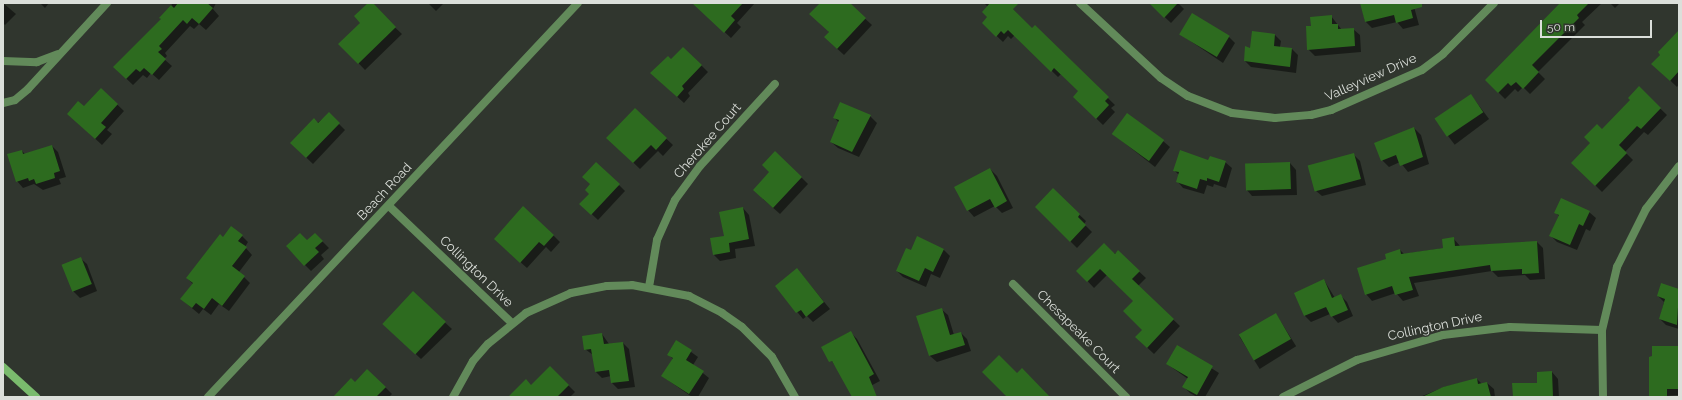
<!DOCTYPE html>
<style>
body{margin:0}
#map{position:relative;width:1682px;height:400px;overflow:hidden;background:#30362e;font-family:Raleway,sans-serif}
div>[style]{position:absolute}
.shadow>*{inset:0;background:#0007;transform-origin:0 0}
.building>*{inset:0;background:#2d6b1f;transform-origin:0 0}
.minor>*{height:8px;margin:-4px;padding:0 4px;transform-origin:4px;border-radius:4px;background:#628a5a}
.tertiary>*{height:8px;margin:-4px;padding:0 4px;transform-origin:4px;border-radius:4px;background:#628a5a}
.secondary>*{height:8px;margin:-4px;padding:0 4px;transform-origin:4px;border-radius:4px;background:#7abb6d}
span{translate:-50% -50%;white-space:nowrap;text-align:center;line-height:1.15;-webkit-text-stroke:3px #30362e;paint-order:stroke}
.street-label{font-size:13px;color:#dbdfda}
.frame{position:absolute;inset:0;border:4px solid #dbdfda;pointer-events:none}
.scale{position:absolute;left:1540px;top:20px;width:112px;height:18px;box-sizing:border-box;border:2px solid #dbdfda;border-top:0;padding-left:5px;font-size:12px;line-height:14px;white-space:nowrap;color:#dbdfda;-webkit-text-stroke:3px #30362e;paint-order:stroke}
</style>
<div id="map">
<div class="shadow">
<i style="clip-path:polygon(3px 3px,16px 14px,5px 25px,3px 23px)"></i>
<i style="clip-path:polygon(40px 3px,49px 3px,45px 8px)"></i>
<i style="clip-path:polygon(173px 3px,216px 3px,213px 9px,219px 16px,206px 30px,199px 24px,194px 29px,190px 26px,165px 53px,167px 56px,164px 59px,172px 66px,159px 80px,151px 73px,147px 78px,143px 75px,133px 85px,114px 67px,162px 19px,160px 18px)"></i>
<i style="clip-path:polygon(369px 3px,402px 34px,365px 70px,340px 44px,361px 23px)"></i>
<i style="clip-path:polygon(428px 3px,444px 3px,436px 11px)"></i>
<i style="clip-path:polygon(693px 3px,755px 3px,737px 23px,741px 27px,731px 38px)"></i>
<i style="clip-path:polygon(821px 3px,848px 3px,872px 25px,844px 55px,832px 44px)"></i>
<i style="clip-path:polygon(984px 3px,1007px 3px,1032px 29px,1035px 27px,1115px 105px,1111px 108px,1115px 112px,1103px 125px,1074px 97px,1079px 91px,1061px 74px,1058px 77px,1015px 35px,1011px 39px,1008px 36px,1003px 42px,983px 23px,988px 17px,988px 7px)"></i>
<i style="clip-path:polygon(1156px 3px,1178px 3px,1184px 9px,1171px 23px,1154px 7px)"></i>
<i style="clip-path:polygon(1361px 3px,1413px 3px,1419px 25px,1403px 29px,1397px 22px,1372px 28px,1365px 21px)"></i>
<i style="clip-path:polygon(1562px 3px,1602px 3px,1582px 22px,1585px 25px,1538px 72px,1545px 79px,1530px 94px,1523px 87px,1518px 92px,1515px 89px,1505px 99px,1486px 80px)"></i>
<i style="clip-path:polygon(1610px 3px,1620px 3px,1615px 8px)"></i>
<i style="clip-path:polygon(1331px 16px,1342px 30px,1353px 29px,1360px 35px,1361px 52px,1315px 56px,1308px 49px,1312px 27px)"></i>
<i style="clip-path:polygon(1679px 32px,1679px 84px,1677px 87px,1653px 64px)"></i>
<i style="clip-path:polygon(1180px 34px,1229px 37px,1235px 43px,1223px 63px)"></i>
<i style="clip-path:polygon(1275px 35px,1281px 41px,1280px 47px,1292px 49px,1298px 55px,1296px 73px,1251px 67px,1245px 61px,1250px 50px)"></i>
<i style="clip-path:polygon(671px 61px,701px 65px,708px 72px,688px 93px,690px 96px,684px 103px,658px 79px)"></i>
<i style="clip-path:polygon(1639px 88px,1667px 115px,1648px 135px,1644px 132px,1625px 152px,1633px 160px,1602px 192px,1573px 163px,1631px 100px)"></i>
<i style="clip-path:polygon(101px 89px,124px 111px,107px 130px,112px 134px,102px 145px,75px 120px)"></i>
<i style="left:1471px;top:95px;width:30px;height:43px;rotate:53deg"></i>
<i style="clip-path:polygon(840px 103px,870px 116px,877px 123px,859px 157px,838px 148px,831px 142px,839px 123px,834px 117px)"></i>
<i style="clip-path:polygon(635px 109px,673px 145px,663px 156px,658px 151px,640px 169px,614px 144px)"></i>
<i style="clip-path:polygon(329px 114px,345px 130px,313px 164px,291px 143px)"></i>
<i style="clip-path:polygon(1414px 128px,1421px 135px,1429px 164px,1408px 172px,1400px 162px,1389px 167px,1382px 160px)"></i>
<i style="clip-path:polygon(1113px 134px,1163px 141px,1170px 147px,1155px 167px)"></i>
<i style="clip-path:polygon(52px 146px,58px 152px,66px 177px,59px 179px,61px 184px,43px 190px,34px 184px,23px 188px,17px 181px,22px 151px,25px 154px)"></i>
<i style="clip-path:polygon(1354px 155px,1360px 161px,1366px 185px,1322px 196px,1315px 190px,1309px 166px)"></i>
<i style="clip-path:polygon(1225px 162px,1232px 168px,1226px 188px,1214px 184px,1213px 187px,1207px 185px,1204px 194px,1183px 188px,1177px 181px,1179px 175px,1174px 170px)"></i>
<i style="clip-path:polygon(1290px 163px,1296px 170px,1297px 195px,1252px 196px,1246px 189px)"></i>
<i style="clip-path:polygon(990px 169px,997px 176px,1013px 208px,1002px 213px,995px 206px,974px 217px,968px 210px)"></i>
<i style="clip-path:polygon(771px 173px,801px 177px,808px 184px,780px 214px,761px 197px)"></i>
<i style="clip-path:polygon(619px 185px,625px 191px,598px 220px,581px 204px)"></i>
<i style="clip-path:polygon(1053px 190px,1086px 221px,1084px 224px,1092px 232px,1077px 248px,1036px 207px)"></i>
<i style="clip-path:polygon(743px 208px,749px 215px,755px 246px,735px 249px,736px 258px,720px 261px,714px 255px)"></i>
<i style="clip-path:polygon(1555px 212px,1589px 212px,1596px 218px,1590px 231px,1586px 229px,1577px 250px,1557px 242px,1550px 235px,1559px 216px)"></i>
<i style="clip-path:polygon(315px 234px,329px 248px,321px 255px,324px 259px,311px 271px,287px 247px,307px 241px)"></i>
<i style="clip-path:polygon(553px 235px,560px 242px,551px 252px,546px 247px,527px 268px,501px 245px)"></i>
<i style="clip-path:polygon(242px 236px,248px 242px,245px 247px,252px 255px,239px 272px,250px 283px,229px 311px,219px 304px,211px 315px,203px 309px,199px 314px,181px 299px,193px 284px,187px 278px,224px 238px)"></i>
<i style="clip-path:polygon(1453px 238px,1460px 246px,1537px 242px,1543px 248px,1545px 279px,1530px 280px,1525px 275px,1498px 277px,1492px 271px,1414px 283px,1419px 296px,1403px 301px,1396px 293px,1372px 301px,1366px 294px,1388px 259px,1400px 250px,1404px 254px,1444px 248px)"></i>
<i style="clip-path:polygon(943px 249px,950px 256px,940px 278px,931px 274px,926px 287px,903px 277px,897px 271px,911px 252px)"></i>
<i style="clip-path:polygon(1118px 252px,1146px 278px,1138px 286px,1180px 326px,1154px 354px,1136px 337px,1143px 330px,1134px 301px,1107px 275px,1094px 288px,1078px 271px)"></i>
<i style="clip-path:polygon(80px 258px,87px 264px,97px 291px,80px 298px,73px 291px)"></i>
<i style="clip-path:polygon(797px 269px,830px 309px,813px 322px,807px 316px,803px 319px,776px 286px)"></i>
<i style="clip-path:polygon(1324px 280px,1335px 298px,1340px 295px,1347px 302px,1353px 316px,1338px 323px,1330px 314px,1311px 322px,1305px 316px,1295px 293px)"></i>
<i style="clip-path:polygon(1661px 284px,1679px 290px,1679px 329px,1666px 325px,1660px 319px,1664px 302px,1658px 296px)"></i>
<i style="clip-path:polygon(413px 293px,452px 329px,421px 359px,390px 330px)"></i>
<i style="clip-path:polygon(941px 309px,948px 315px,954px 335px,961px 333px,967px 339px,971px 351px,937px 362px,930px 356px,918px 317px)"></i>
<i style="left:1276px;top:314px;width:38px;height:43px;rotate:58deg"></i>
<i style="clip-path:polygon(850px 332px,857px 339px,880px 381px,855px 394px,822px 347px)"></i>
<i style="clip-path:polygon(602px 334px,609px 344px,623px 343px,629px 349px,635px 387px,618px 389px,612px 383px,611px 376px,602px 378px,595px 371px,593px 355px,585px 349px)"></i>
<i style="clip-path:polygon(676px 341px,698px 357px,693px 365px,709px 378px,698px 397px,692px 397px,662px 376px,673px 359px,668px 354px)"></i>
<i style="clip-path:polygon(1177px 346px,1219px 373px,1205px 397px,1197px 397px,1190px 393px,1183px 386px,1188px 379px,1167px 364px)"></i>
<i style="clip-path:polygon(1679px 347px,1679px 395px,1650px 397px)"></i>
<i style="clip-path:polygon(550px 367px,575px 392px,570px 397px,520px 397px)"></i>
<i style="clip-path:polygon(1552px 372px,1558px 379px,1559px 397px,1514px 397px,1538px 384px)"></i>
<i style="clip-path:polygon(1477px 379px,1482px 384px,1487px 383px,1494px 389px,1495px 397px,1420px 397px,1444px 387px)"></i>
<i style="clip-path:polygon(355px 383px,385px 387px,392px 394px,389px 397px,336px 397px)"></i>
</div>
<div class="building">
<i style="clip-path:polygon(178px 3px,207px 3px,213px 8px,199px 24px,192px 18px,187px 24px,183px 20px,159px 46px,162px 49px,158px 52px,166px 59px,152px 75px,144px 68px,140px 72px,136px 69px,126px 79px,113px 67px,161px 19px,159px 18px,171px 5px,174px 8px)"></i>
<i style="clip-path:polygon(368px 3px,373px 3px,396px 27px,358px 64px,338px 44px,360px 23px,354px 16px)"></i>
<i style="clip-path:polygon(692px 3px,743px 3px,731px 16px,735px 20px,724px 33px)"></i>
<i style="clip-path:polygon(820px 3px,850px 3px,866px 18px,837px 49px,824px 37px,829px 32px,809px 14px)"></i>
<i style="clip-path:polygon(990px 3px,1019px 3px,1013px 9px,1032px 28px,1035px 25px,1109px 97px,1105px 101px,1109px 105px,1096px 119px,1073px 97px,1078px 91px,1054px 68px,1051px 72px,1008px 30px,1004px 34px,1001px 31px,996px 37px,982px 23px,987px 17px,982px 12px)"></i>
<i style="clip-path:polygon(1149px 3px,1178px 3px,1164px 18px)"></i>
<i style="clip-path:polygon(1360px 3px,1422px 3px,1422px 7px,1411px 10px,1413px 18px,1396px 23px,1394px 15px,1365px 22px)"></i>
<i style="clip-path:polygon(1560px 3px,1589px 3px,1577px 15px,1579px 18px,1532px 65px,1539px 72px,1523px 89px,1516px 82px,1511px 86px,1508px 83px,1498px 93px,1485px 80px)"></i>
<i style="left:1192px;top:13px;width:44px;height:25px;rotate:31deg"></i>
<i style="clip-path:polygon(1332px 15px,1332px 24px,1338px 24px,1338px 29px,1354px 28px,1355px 46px,1307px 50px,1306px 26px,1311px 26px,1310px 17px)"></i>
<i style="clip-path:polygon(1679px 30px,1679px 71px,1670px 81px,1651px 64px,1660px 55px,1658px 52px)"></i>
<i style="clip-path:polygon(1252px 31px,1275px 34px,1274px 46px,1292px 48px,1290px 67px,1244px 61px,1245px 46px,1250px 48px)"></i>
<i style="clip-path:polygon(683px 47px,702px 65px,682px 86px,684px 89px,677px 97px,650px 73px,668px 56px,671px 59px)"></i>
<i style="clip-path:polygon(1639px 86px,1661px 108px,1641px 129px,1637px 126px,1619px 145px,1627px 153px,1595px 186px,1571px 163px,1590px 143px,1584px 137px,1597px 124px,1602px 129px,1630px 100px,1628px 98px)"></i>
<i style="clip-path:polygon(101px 88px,118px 104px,101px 123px,106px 127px,95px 139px,67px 114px,78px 101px,84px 106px)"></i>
<i style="left:1471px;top:94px;width:22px;height:44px;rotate:56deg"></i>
<i style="clip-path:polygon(840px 102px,871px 115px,852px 152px,830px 142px,839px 120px,833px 118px)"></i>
<i style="clip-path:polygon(635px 108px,667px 138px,656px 150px,651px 145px,633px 163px,606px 138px)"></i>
<i style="clip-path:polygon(329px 112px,340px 123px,306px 158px,290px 143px,314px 118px,318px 123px)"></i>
<i style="left:1127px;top:113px;width:46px;height:26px;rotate:36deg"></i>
<i style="clip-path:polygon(1414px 127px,1423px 157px,1400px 166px,1396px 155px,1381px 161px,1374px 143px)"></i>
<i style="clip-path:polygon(52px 145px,60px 171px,54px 173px,55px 178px,36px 184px,34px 179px,29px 181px,28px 178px,16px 182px,7px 154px,22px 150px,23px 154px)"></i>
<i style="clip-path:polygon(1180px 150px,1208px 160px,1210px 156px,1226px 161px,1219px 182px,1207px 178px,1207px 181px,1200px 179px,1197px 189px,1176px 182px,1179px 172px,1173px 171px)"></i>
<i style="clip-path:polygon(775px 151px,802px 177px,773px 208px,753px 190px,769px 172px,762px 165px)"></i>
<i style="left:1354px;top:153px;width:27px;height:48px;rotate:75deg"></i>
<i style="clip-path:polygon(596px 162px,620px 184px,591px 215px,579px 204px,589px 194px,585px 190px,590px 184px,582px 177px)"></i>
<i style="left:1290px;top:162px;width:27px;height:45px;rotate:88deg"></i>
<i style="clip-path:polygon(990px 168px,1007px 201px,995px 208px,990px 199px,967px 211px,954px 187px)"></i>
<i style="clip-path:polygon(1053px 188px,1080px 214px,1078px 217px,1086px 225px,1070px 242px,1035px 207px)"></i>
<i style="clip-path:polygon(1561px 198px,1590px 211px,1583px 226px,1579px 224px,1570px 245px,1549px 236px,1559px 215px,1554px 213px)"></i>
<i style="clip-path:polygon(523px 206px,554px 235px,544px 246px,539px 242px,520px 263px,494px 239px)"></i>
<i style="clip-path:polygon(743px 207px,749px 239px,729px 243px,730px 252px,713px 255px,710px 238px,724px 236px,719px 212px)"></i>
<i style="clip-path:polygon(231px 226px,243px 235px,238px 241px,247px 247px,232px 266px,245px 276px,222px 306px,212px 298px,204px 309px,196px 303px,192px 308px,180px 299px,193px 283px,186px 278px,220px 234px,223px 237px)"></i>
<i style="clip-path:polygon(300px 233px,307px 240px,315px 233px,323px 241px,315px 248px,319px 252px,304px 266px,286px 246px)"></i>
<i style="clip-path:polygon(917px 236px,944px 249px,933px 272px,925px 268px,919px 281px,896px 271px,906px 248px,911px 250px)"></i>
<i style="clip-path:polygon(1454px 237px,1455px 246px,1537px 241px,1539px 273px,1522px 274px,1522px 269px,1491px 271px,1490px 265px,1409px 277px,1413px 290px,1395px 295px,1392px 286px,1365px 295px,1357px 268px,1386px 259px,1385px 254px,1400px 249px,1401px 254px,1443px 248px,1442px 239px)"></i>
<i style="clip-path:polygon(1104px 243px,1115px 254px,1118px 250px,1140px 271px,1132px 279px,1174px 319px,1147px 348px,1135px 337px,1142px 330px,1123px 311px,1133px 301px,1100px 269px,1087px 282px,1076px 271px)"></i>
<i style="left:81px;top:257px;width:29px;height:21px;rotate:68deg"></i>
<i style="clip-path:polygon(797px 268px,824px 302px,806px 317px,801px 310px,796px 313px,775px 286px)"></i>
<i style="clip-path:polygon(1324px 279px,1332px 298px,1341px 294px,1348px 310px,1331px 317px,1326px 307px,1304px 316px,1294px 293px)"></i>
<i style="clip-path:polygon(1661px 283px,1679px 289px,1677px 325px,1659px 319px,1665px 299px,1657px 296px)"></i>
<i style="left:413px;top:291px;width:45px;height:45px;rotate:43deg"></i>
<i style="clip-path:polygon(942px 308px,950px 335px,961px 332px,965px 345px,929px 356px,916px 316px)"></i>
<i style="left:1276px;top:313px;width:30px;height:43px;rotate:60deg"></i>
<i style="clip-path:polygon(851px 331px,874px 374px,869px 377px,877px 397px,852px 397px,832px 361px,829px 362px,821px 347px)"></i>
<i style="clip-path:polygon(602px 333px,604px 344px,623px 342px,629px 381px,611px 383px,609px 370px,595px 372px,591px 349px,584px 350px,582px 336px)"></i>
<i style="clip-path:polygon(676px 340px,692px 350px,686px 360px,704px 371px,689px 394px,661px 376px,673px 358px,667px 355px)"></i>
<i style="clip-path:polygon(1177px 345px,1213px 366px,1197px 395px,1182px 387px,1188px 377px,1166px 364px)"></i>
<i style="clip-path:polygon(1652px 346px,1679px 346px,1679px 389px,1667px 389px,1667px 397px,1649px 397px,1649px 357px,1652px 356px)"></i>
<i style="clip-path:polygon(999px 355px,1017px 373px,1022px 368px,1050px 397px,1007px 397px,982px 372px)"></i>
<i style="clip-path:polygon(550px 366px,569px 385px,557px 397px,508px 397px,526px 379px,531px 385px)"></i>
<i style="clip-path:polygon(367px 369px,386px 387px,376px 397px,333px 397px,351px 378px,355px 382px)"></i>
<i style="clip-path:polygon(1552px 371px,1553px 397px,1513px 397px,1512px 383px,1537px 383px,1537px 372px)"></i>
<i style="clip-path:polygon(1477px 378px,1478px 384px,1487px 382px,1491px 397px,1422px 397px,1443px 387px)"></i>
</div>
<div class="minor">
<i style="left:1080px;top:3px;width:110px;rotate:42.8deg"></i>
<i style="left:1161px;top:78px;width:32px;rotate:34deg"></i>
<i style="left:1188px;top:96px;width:47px;rotate:21.1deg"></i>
<i style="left:1232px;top:113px;width:43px;rotate:6.6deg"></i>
<i style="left:1275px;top:118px;width:36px;rotate:-5deg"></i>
<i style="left:1311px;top:115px;width:21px;rotate:-14deg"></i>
<i style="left:1331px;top:110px;width:99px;rotate:-23.7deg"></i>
<i style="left:1422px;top:70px;width:26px;rotate:-37deg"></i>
<i style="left:1443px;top:54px;width:72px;rotate:-45deg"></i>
<i style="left:3px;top:61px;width:34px;rotate:2deg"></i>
<i style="left:37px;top:62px;width:22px;rotate:-21deg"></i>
<i style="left:3px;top:103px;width:12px;rotate:-14deg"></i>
<i style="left:15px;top:100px;width:17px;rotate:-40deg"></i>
<i style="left:28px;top:89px;width:117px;rotate:-47.4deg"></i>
<i style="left:389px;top:206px;width:168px;rotate:43.6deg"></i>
<i style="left:1013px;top:284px;width:160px;rotate:45deg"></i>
<i style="left:649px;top:287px;width:48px;rotate:-80.3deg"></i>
<i style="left:657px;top:240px;width:44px;rotate:-65.8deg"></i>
<i style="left:675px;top:200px;width:42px;rotate:-53.7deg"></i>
<i style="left:700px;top:166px;width:111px;rotate:-47.6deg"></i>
<i style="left:453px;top:397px;width:41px;rotate:-60.9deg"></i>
<i style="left:473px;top:361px;width:23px;rotate:-49deg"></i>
<i style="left:488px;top:344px;width:49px;rotate:-39.2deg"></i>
<i style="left:526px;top:313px;width:49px;rotate:-24deg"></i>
<i style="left:571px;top:293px;width:37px;rotate:-11deg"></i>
<i style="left:607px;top:286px;width:25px;rotate:-2deg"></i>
<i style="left:632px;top:285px;width:58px;rotate:10.9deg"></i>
<i style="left:689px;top:296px;width:37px;rotate:27deg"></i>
<i style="left:722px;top:313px;width:24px;rotate:35deg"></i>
<i style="left:742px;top:327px;width:42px;rotate:45deg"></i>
<i style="left:772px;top:357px;width:46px;rotate:60.1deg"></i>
<i style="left:1283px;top:397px;width:83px;rotate:-26.6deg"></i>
<i style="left:1357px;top:360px;width:90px;rotate:-16.2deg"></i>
<i style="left:1443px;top:335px;width:67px;rotate:-6.8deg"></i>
<i style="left:1510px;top:327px;width:92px;rotate:1.9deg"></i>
<i style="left:1603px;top:397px;width:67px;rotate:-90.9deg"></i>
<i style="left:1602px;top:330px;width:65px;rotate:-76.6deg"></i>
<i style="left:1617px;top:267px;width:65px;rotate:-63.4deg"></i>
<i style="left:1646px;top:209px;width:54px;rotate:-52.5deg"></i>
</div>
<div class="tertiary">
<i style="left:208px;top:397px;width:540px;rotate:-46.8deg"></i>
</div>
<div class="secondary">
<i style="left:3px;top:367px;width:45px;rotate:42.3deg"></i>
</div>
<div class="street-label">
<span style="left:1371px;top:78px;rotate:-24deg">Valleyview Drive</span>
<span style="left:708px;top:141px;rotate:-49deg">Cherokee Court</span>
<span style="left:385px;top:192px;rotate:-47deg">Beach Road</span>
<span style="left:476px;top:272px;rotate:44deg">Collington Drive</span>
<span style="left:1435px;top:327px;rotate:-12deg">Collington Drive</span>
<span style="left:1078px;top:332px;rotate:45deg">Chesapeake Court</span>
</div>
<div class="frame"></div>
<div class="scale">50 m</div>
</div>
